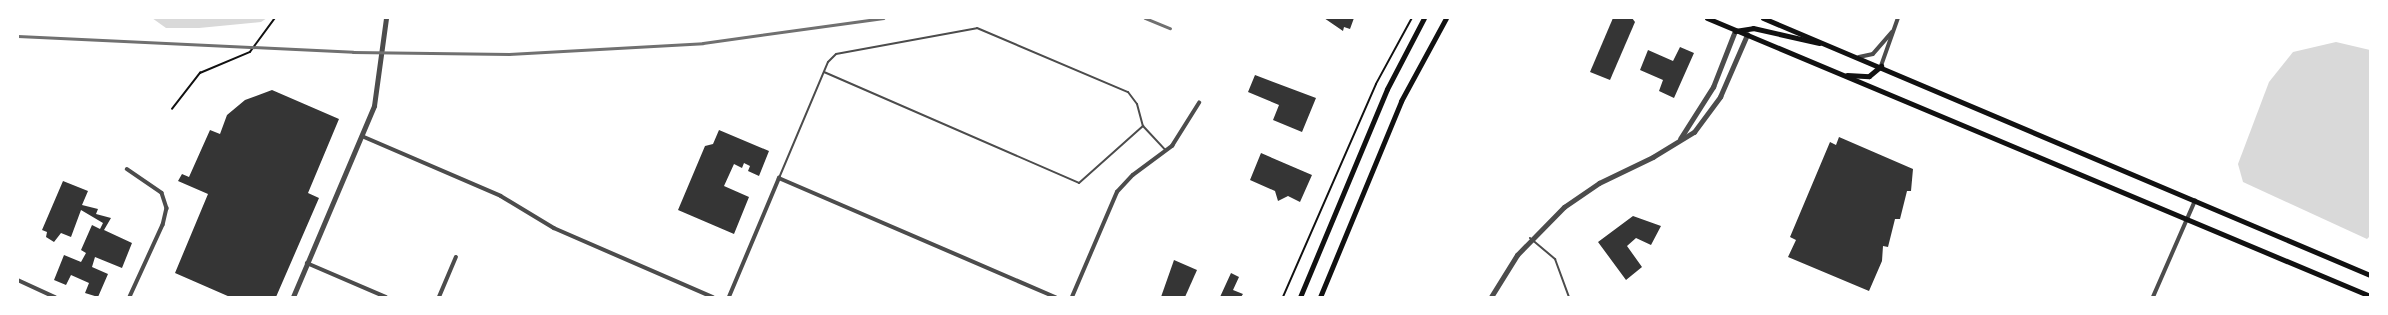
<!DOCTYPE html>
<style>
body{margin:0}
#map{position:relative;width:2388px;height:315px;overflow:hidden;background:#fff;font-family:Commissioner,sans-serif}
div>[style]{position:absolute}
.water>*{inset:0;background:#d9d9d9}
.building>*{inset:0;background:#353535}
.path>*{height:1.5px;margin:-0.75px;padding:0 0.75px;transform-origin:0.75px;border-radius:0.75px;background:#111}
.service>*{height:2px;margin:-1px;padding:0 1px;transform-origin:1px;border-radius:1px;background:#4c4c4c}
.minor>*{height:3.5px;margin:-1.75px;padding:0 1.75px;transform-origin:1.75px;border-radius:1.75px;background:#4c4c4c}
.tertiary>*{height:4.5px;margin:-2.25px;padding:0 2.25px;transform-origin:2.25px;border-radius:2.25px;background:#4c4c4c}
.secondary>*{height:5px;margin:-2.5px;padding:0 2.5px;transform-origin:2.5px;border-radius:2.5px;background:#111}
.rail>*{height:2.5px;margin:-1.25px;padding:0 1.25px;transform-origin:1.25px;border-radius:1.25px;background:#707070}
span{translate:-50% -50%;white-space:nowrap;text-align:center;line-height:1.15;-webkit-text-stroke:3px #fff;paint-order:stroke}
.frame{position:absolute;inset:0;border:19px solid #fff;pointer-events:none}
</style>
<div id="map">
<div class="water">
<i style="clip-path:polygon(152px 18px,267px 18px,261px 22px,199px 28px,166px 28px)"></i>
<i style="clip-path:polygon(2336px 42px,2370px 50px,2370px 236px,2367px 239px,2243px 182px,2238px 164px,2269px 82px,2293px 52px)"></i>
</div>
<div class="building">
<i style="clip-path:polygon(1324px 18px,1354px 18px,1350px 29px,1344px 27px,1343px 31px)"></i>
<i style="clip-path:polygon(1613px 18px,1632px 18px,1635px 22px,1610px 80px,1590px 72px)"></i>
<i style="clip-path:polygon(1680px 47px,1694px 53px,1674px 98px,1659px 91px,1663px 80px,1640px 70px,1648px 50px,1673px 61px)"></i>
<i style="clip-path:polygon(1255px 75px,1316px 98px,1302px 132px,1273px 120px,1279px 105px,1248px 92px)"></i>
<i style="clip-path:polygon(272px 90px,339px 119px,308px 193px,319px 198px,276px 297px,230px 297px,175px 273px,208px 194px,178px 181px,182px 174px,189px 177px,210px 130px,220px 134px,227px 115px,245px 100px)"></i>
<i style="clip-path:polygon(719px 130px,769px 151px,759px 176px,748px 171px,750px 166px,744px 163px,742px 168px,734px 164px,724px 186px,749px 197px,734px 234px,678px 210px,705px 146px,713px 144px)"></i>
<i style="clip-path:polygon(1839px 137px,1913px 169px,1911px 191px,1907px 191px,1900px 219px,1895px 219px,1888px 247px,1883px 246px,1882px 261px,1869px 291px,1788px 257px,1796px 240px,1790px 237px,1830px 142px,1836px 145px)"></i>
<i style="clip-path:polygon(1261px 153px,1312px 175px,1300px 202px,1288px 196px,1278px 201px,1275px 191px,1250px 180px)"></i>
<i style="clip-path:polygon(63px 181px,88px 191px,82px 205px,98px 209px,96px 214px,111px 218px,104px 230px,132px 243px,122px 268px,95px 257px,92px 267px,108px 274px,98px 297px,85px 293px,89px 283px,71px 275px,66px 285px,54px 280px,64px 255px,81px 262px,86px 253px,81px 250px,92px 225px,100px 229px,103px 223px,81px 210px,71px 237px,61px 233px,54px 242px,46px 237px,47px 232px,42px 230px)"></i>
<i style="clip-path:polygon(1633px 216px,1661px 226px,1651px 245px,1636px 238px,1627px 246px,1642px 267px,1626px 280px,1598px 242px)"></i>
<i style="clip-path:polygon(1174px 260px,1197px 270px,1185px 297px,1161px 297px)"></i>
<i style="clip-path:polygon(1231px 273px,1239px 277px,1233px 290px,1243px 294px,1241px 297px,1220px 297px)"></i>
</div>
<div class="path">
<i style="left:172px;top:109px;width:46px;rotate:-52.1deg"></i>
<i style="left:200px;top:73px;width:54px;rotate:-22.8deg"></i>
<i style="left:250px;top:52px;width:42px;rotate:-53.7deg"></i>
<i style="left:1283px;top:297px;width:232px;rotate:-66.4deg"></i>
<i style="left:1376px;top:84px;width:75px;rotate:-61.4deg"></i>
</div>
<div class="service">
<i style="left:824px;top:72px;width:278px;rotate:23.5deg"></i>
<i style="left:1079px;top:183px;width:86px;rotate:-41.7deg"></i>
<i style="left:779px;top:178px;width:126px;rotate:-67.1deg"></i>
<i style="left:828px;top:62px;width:11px;rotate:-45deg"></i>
<i style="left:836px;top:54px;width:143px;rotate:-10.4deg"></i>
<i style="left:977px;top:28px;width:164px;rotate:23deg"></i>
<i style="left:1128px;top:92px;width:15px;rotate:53deg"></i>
<i style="left:1137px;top:104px;width:23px;rotate:75deg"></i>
<i style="left:1143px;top:126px;width:33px;rotate:47deg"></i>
<i style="left:1530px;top:238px;width:33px;rotate:40deg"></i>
<i style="left:1555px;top:259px;width:40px;rotate:69.8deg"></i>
</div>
<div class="minor">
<i style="left:1859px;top:57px;width:14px;rotate:-12deg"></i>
<i style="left:1873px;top:54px;width:29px;rotate:-49deg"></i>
<i style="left:1881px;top:66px;width:51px;rotate:-70.5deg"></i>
<i style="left:362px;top:136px;width:151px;rotate:23.3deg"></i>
<i style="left:501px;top:196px;width:62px;rotate:31.1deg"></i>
<i style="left:554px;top:228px;width:173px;rotate:23.5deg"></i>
<i style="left:127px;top:169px;width:42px;rotate:34.4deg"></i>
<i style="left:162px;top:193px;width:16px;rotate:72deg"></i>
<i style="left:167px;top:208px;width:17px;rotate:103deg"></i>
<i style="left:163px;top:225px;width:79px;rotate:114.6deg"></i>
<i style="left:307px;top:263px;width:86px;rotate:23.3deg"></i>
<i style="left:18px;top:280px;width:41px;rotate:24.7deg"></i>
<i style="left:439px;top:297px;width:43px;rotate:-67deg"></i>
<i style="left:729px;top:297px;width:129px;rotate:-67.2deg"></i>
<i style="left:779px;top:178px;width:301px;rotate:23.3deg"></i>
<i style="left:1072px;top:297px;width:114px;rotate:-66.8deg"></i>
<i style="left:1117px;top:192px;width:23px;rotate:-47deg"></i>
<i style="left:1133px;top:175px;width:49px;rotate:-36.6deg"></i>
<i style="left:1172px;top:146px;width:51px;rotate:-57.9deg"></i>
<i style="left:2153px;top:297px;width:105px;rotate:-66.4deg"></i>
</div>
<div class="tertiary">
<i style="left:1680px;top:139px;width:62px;rotate:-57.6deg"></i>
<i style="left:1713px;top:87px;width:60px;rotate:-68.6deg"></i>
<i style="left:293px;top:297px;width:207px;rotate:-67deg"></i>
<i style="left:374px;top:106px;width:89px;rotate:-82.2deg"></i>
<i style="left:1491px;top:297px;width:49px;rotate:-58.2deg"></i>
<i style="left:1517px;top:255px;width:67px;rotate:-45.6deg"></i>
<i style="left:1564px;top:207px;width:42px;rotate:-34.4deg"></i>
<i style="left:1599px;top:183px;width:60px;rotate:-25.7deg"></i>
<i style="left:1653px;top:157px;width:48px;rotate:-31.4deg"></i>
<i style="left:1694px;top:132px;width:44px;rotate:-53.4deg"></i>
<i style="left:1720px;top:97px;width:68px;rotate:-66.5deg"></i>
</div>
<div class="secondary">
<i style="left:1707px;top:18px;width:719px;rotate:22.75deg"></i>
<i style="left:1763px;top:18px;width:659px;rotate:22.95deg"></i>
<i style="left:1735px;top:31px;width:18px;rotate:-9deg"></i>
<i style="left:1753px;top:28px;width:68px;rotate:12.8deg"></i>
<i style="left:1847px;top:75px;width:22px;rotate:3deg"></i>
<i style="left:1869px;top:76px;width:16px;rotate:-40deg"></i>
<i style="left:1300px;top:297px;width:225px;rotate:-67.3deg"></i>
<i style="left:1387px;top:89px;width:80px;rotate:-62.5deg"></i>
<i style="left:1320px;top:297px;width:212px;rotate:-67.5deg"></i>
<i style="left:1401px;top:101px;width:94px;rotate:-61.5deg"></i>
</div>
<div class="rail">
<i style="left:1145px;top:18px;width:27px;rotate:22deg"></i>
<i style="left:18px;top:36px;width:335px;rotate:2.7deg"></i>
<i style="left:353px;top:52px;width:156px;rotate:0.7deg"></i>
<i style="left:509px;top:54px;width:194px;rotate:-3.2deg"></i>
<i style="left:703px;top:43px;width:182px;rotate:-7.9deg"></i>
</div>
<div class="frame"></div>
</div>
